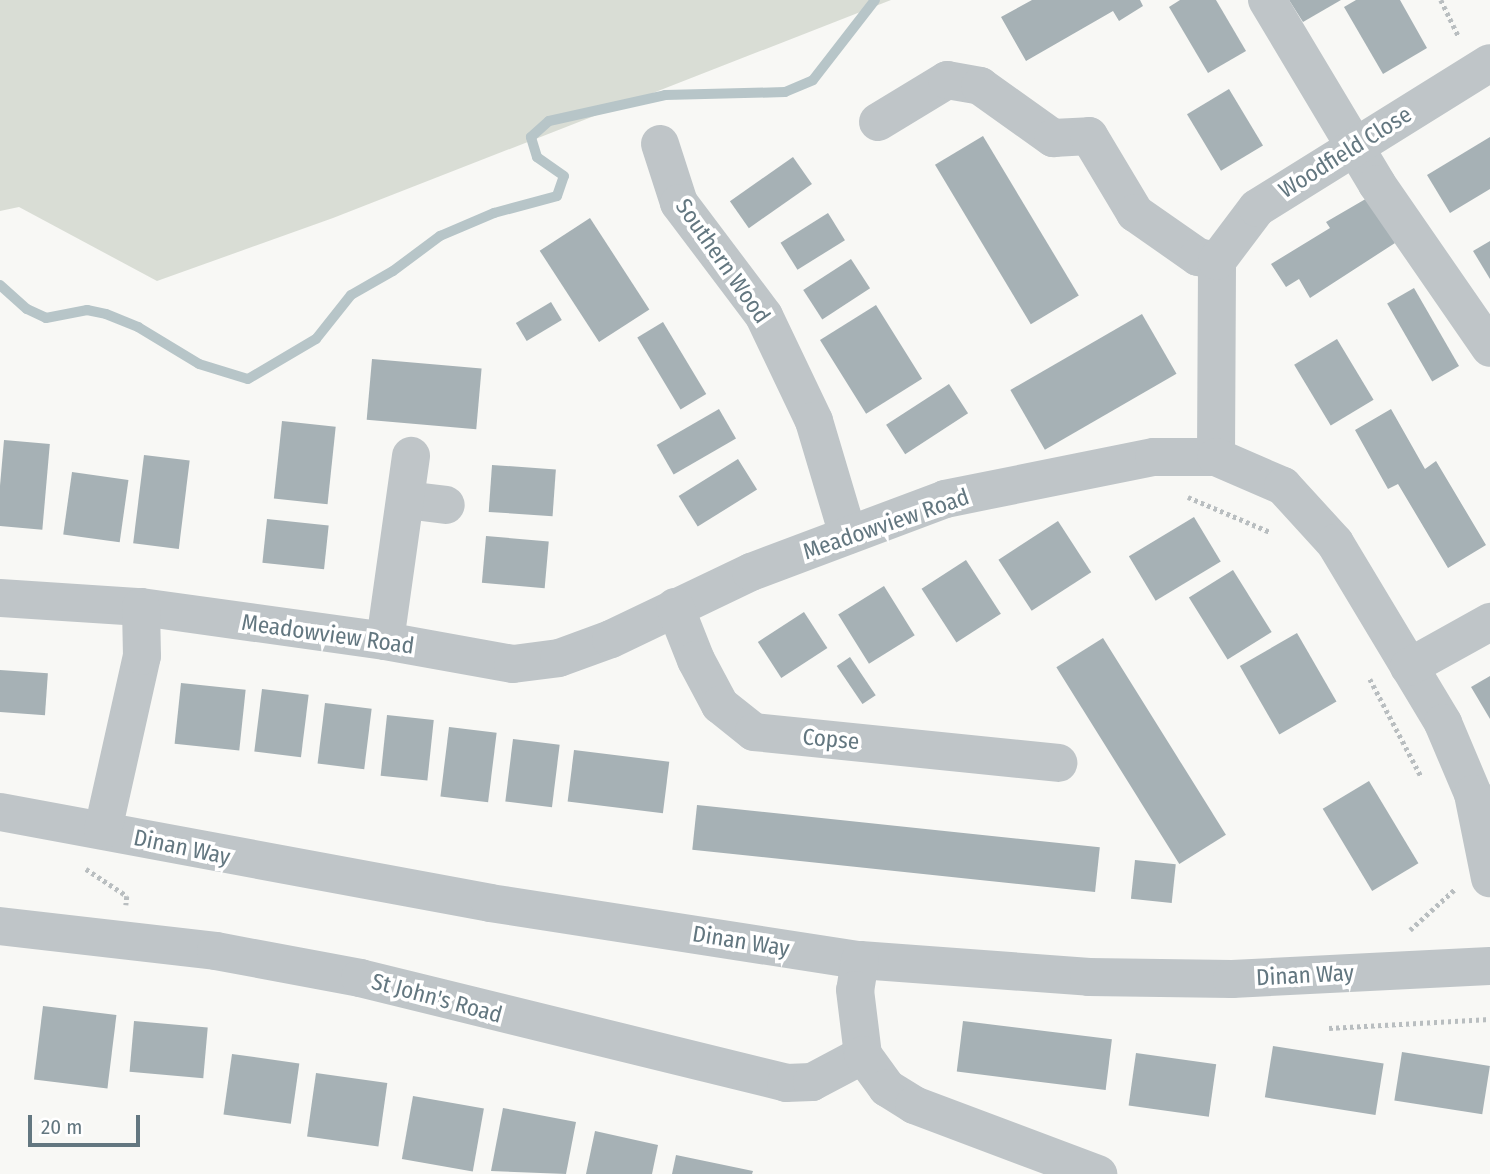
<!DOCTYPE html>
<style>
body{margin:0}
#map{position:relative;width:1490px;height:1174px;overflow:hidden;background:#f8f8f5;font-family:"Fira Sans Condensed",sans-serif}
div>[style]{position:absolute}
.green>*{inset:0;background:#d9ddd5}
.stream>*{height:10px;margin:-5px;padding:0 5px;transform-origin:5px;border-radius:5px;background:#b7c5c8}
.building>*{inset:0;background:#a6b1b5;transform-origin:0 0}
.path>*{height:4.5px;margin-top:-2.25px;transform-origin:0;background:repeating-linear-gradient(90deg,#b9bec0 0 3.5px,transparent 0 7px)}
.minor>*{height:38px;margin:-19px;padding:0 19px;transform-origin:19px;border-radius:19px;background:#bfc5c8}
span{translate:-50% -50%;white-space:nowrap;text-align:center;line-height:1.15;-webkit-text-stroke:7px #fff;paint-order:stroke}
.street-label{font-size:23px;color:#637780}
.scale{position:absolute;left:28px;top:1115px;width:112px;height:32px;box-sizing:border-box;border:4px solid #637780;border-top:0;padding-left:9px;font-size:21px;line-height:24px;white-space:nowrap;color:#637780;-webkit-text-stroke:5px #fff;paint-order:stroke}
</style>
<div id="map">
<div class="green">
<i style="clip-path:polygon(0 0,891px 0,333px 218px,157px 281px,19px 207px,0 211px)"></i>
</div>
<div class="stream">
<i style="left:0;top:285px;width:36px;rotate:42deg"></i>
<i style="left:27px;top:309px;width:21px;rotate:25deg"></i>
<i style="left:46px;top:318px;width:42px;rotate:-11deg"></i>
<i style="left:87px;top:310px;width:19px;rotate:12deg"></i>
<i style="left:106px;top:314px;width:35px;rotate:22deg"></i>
<i style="left:138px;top:327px;width:71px;rotate:31.2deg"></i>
<i style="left:199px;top:364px;width:51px;rotate:17deg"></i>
<i style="left:248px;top:379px;width:79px;rotate:-30.5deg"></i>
<i style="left:316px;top:339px;width:56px;rotate:-51.5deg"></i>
<i style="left:351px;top:295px;width:48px;rotate:-29.7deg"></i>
<i style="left:393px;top:271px;width:59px;rotate:-36.7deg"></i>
<i style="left:440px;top:236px;width:59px;rotate:-23.1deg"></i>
<i style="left:494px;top:213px;width:65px;rotate:-15.1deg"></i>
<i style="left:557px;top:196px;width:21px;rotate:-71deg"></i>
<i style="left:564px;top:176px;width:33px;rotate:-145deg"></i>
<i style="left:537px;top:157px;width:21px;rotate:-107deg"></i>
<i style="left:531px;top:137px;width:24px;rotate:-42deg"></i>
<i style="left:549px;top:121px;width:119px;rotate:-12.6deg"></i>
<i style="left:665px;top:95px;width:120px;rotate:-1.4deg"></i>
<i style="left:785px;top:92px;width:30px;rotate:-23deg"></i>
<i style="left:813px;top:80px;width:101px;rotate:-52.2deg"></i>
</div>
<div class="building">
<i style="clip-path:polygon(1032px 0,1140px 0,1143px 6px,1119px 21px,1113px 11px,1026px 61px,1001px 17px)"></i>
<i style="clip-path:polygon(1180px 0,1216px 0,1246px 51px,1208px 73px,1169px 7px)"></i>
<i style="clip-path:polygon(1289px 0,1341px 0,1303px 22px)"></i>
<i style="clip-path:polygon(1356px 0,1400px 0,1427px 48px,1383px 74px,1344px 7px)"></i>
<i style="left:1229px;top:89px;width:66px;height:49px;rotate:59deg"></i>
<i style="left:983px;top:136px;width:186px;height:56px;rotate:59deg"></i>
<i style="clip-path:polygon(1490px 137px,1490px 189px,1450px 213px,1427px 175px)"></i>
<i style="left:793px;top:157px;width:33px;height:77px;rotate:55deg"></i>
<i style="clip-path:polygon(1369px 197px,1395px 243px,1310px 298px,1299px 279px,1286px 287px,1271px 264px,1330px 228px,1326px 222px)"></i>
<i style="left:828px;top:213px;width:32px;height:56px;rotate:58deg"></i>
<i style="left:590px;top:218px;width:109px;height:60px;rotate:57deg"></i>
<i style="clip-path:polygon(1490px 241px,1490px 279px,1473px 251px)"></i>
<i style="left:851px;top:259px;width:35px;height:57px;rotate:57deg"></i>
<i style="left:1414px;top:288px;width:90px;height:31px;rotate:60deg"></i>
<i style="left:551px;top:302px;width:21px;height:41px;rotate:59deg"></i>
<i style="left:876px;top:305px;width:87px;height:66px;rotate:58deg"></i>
<i style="left:1142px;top:314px;width:69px;height:152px;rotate:60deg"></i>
<i style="left:663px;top:322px;width:84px;height:30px;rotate:59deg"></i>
<i style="left:1337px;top:339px;width:71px;height:50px;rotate:59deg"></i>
<i style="left:372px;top:359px;width:110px;height:61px;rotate:5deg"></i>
<i style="left:949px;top:384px;width:35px;height:75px;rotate:57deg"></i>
<i style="left:719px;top:409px;width:34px;height:72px;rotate:60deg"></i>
<i style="clip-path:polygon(1391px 409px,1425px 469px,1436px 461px,1486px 545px,1448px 568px,1398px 484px,1388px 489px,1355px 430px)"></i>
<i style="left:282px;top:421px;width:54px;height:78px;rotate:6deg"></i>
<i style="left:4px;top:440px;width:46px;height:86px;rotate:5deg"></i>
<i style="left:144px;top:455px;width:46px;height:89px;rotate:7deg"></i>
<i style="left:738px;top:459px;width:36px;height:70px;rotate:58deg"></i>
<i style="left:492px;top:465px;width:64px;height:47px;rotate:4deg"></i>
<i style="left:72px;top:472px;width:57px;height:63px;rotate:8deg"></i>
<i style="left:1194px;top:517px;width:52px;height:76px;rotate:59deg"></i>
<i style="left:267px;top:519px;width:62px;height:44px;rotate:6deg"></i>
<i style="left:1058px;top:521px;width:61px;height:71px;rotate:57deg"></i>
<i style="left:486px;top:536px;width:63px;height:47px;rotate:5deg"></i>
<i style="left:966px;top:560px;width:64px;height:53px;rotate:57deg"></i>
<i style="left:1233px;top:570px;width:73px;height:52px;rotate:58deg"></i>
<i style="left:884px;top:586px;width:58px;height:54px;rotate:58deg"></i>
<i style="left:804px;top:612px;width:43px;height:55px;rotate:57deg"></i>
<i style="left:1297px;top:633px;width:79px;height:66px;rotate:60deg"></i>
<i style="left:1103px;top:638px;width:232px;height:55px;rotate:58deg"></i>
<i style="left:850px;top:657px;width:46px;height:16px;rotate:56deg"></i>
<i style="left:0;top:670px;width:48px;height:42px;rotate:4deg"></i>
<i style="clip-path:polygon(1490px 676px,1490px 719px,1471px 687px)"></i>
<i style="left:181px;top:683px;width:65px;height:61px;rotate:6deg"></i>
<i style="left:262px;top:689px;width:47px;height:63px;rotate:7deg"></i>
<i style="left:325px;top:703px;width:47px;height:61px;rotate:7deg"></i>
<i style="left:387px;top:715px;width:47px;height:61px;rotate:6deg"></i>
<i style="left:449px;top:727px;width:48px;height:70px;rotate:7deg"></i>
<i style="left:513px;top:739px;width:47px;height:63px;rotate:7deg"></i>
<i style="left:574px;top:750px;width:96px;height:52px;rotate:7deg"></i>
<i style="left:1369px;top:781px;width:96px;height:54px;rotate:59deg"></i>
<i style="left:697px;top:805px;width:405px;height:45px;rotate:6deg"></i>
<i style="left:1135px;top:860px;width:41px;height:39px;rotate:6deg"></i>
<i style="left:43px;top:1006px;width:74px;height:74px;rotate:7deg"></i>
<i style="left:134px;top:1021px;width:74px;height:51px;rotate:5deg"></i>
<i style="left:963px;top:1021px;width:150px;height:51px;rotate:7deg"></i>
<i style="left:1273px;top:1046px;width:112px;height:52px;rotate:9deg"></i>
<i style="left:1402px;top:1052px;width:89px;height:49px;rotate:9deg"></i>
<i style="left:1136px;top:1053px;width:81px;height:53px;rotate:8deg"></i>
<i style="left:232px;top:1054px;width:68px;height:61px;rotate:8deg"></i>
<i style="left:316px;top:1073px;width:72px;height:64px;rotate:8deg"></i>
<i style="left:413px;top:1096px;width:72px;height:64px;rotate:10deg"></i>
<i style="clip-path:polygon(503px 1108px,576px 1122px,566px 1174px,491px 1171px)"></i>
<i style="clip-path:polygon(595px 1131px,658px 1145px,652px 1174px,586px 1174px)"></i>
<i style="clip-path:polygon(676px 1155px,753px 1171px,752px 1174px,672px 1174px)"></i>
</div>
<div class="path">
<i style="left:1441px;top:0;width:41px;rotate:64.1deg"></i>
<i style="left:1188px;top:497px;width:89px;rotate:23.1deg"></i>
<i style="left:1370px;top:679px;width:110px;rotate:62.3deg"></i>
<i style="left:86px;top:869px;width:49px;rotate:33.4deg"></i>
<i style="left:127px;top:896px;width:9px;rotate:96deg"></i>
<i style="left:1410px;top:930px;width:61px;rotate:-42.3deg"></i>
<i style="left:1329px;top:1028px;width:161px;rotate:-3.2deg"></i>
</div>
<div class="minor">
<i style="left:1267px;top:0;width:214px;rotate:59.1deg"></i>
<i style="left:1377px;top:184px;width:199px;rotate:55.4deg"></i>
<i style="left:878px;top:122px;width:81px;rotate:-31.3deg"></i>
<i style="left:947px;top:80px;width:34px;rotate:10deg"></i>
<i style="left:980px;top:86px;width:90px;rotate:35.5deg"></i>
<i style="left:1053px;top:138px;width:36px;rotate:-3deg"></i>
<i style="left:1089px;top:136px;width:90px;rotate:59.1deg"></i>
<i style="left:1135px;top:213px;width:77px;rotate:34.9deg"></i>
<i style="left:1198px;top:257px;width:19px;rotate:12deg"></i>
<i style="left:660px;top:144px;width:62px;rotate:72.1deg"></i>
<i style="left:679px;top:203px;width:141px;rotate:53deg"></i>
<i style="left:764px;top:316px;width:116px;rotate:64.5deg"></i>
<i style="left:814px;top:421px;width:119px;rotate:73.4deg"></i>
<i style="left:1216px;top:457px;width:196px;rotate:-89.7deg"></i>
<i style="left:1217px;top:261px;width:66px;rotate:-53deg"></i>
<i style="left:1257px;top:208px;width:274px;rotate:-31.9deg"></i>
<i style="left:406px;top:500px;width:40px;rotate:7.1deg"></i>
<i style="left:0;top:598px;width:141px;rotate:3.7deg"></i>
<i style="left:141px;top:607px;width:246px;rotate:7.9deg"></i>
<i style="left:385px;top:641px;width:130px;rotate:10.2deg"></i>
<i style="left:513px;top:664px;width:46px;rotate:-7.4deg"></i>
<i style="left:559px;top:658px;width:55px;rotate:-20.1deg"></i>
<i style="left:611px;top:639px;width:155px;rotate:-25.6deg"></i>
<i style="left:751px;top:572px;width:207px;rotate:-20.6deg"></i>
<i style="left:945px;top:499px;width:213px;rotate:-11.4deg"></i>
<i style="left:1154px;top:457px;width:62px"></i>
<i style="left:1216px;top:457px;width:73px;rotate:23.4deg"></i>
<i style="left:1283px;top:486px;width:77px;rotate:47.6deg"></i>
<i style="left:1335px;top:543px;width:210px;rotate:59deg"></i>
<i style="left:1443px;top:723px;width:77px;rotate:67.1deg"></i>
<i style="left:1473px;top:794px;width:86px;rotate:78.6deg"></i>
<i style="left:675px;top:607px;width:57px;rotate:68.4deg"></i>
<i style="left:696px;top:660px;width:51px;rotate:61.9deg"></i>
<i style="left:720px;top:705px;width:43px;rotate:38.5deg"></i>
<i style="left:754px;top:732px;width:306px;rotate:5.8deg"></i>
<i style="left:385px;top:641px;width:187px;rotate:-82deg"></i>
<i style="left:1409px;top:667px;width:93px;rotate:-29.1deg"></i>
<i style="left:0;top:812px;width:498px;rotate:10.5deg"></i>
<i style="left:490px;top:903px;width:374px;rotate:8.8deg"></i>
<i style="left:860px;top:960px;width:230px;rotate:4.2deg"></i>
<i style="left:1089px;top:977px;width:143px;rotate:0.8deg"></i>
<i style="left:1232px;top:979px;width:258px;rotate:-2.9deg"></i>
<i style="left:103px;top:830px;width:178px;rotate:-77.4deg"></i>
<i style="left:142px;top:656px;width:49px;rotate:-91.2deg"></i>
<i style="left:0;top:926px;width:217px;rotate:6.6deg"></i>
<i style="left:216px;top:951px;width:147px;rotate:10.6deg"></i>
<i style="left:360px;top:978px;width:439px;rotate:13.8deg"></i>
<i style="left:786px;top:1083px;width:26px;rotate:-2deg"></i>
<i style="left:812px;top:1082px;width:58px;rotate:-27.9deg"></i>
<i style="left:860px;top:960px;width:30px;rotate:99deg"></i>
<i style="left:855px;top:990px;width:65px;rotate:83deg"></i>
<i style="left:863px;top:1055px;width:41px;rotate:54deg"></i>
<i style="left:887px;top:1088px;width:32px;rotate:32deg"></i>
<i style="left:914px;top:1105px;width:197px;rotate:20.6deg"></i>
</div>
<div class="street-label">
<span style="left:1345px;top:152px;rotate:-32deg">Woodfield Close</span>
<span style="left:723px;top:261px;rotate:55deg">Southern Wood</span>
<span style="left:886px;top:524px;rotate:-19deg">Meadowview Road</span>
<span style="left:328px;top:634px;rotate:8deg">Meadowview Road</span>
<span style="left:831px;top:739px;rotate:5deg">Copse</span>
<span style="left:182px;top:847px;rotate:12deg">Dinan Way</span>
<span style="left:741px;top:941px;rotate:9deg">Dinan Way</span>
<span style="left:1305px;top:975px;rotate:-3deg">Dinan Way</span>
<span style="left:437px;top:998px;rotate:15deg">St John's Road</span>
</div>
<div class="scale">20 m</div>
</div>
